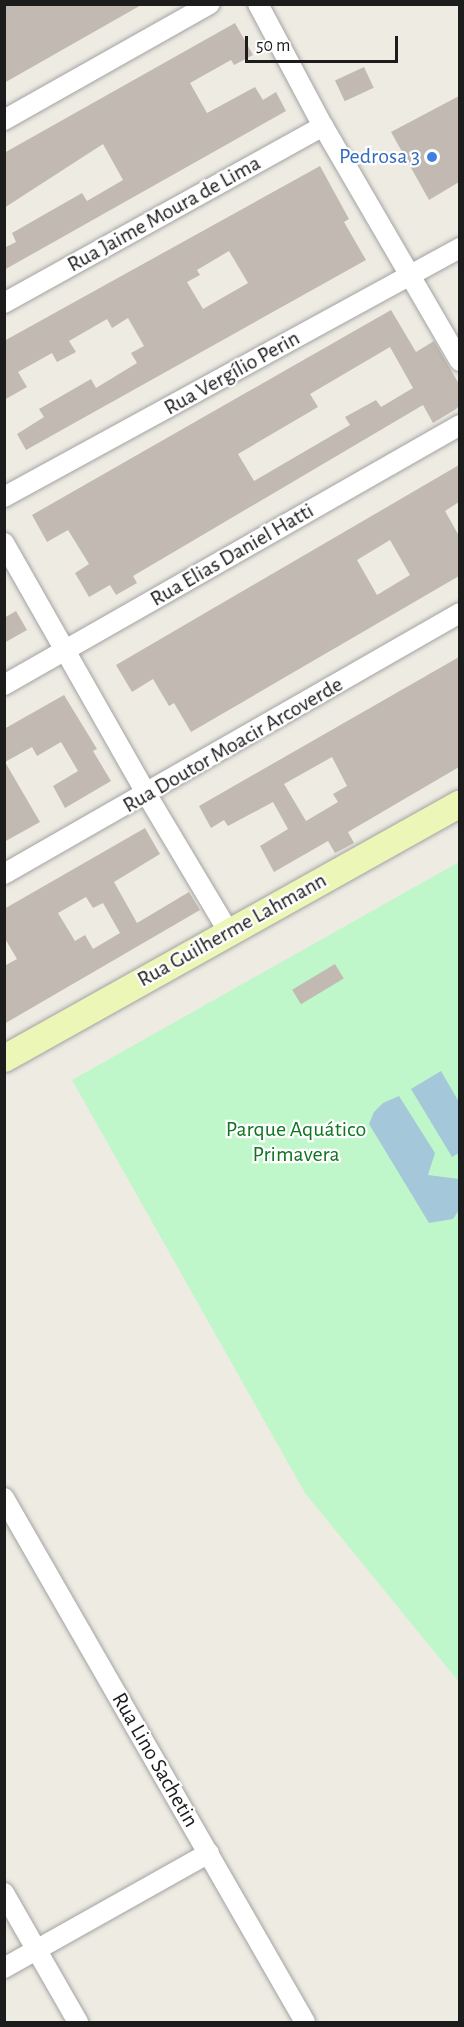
<!DOCTYPE html>
<meta charset="utf-8">
<style>
body{margin:0}
#map{position:relative;width:464px;height:2027px;overflow:hidden;background:#edebe2;font-family:"Alegreya Sans",sans-serif}
div>[style]{position:absolute}
.park>*{inset:0;background:#c0f7ca}
.water>*{inset:0;background:#a4c8d9}
.building>*{inset:0;background:#c2bab2;transform-origin:0 0}
.roads{filter:drop-shadow(0 0 2px #a3a3a3) drop-shadow(0 0 2px #a3a3a3)}
.street>*{height:20px;margin:-10px;padding:0 10px;transform-origin:10px;border-radius:10px;background:#fff}
.secondary>*{height:27px;margin:-13.5px;padding:0 13.5px;transform-origin:13.5px;border-radius:13.5px;background:#ecf6b7}
.dots>*{width:16px;height:16px;translate:-50% -50%;box-sizing:border-box;border:3px solid #fff;border-radius:50%}
span{translate:-50% -50%;white-space:nowrap;text-align:center;line-height:1.15;-webkit-text-stroke:4.5px #fff;paint-order:stroke}
.shop-label{font-size:22px;color:#366cbe}
.right{translate:-100% -50%;text-align:right}
.street-label{font-size:22px;color:#1c1c1c}
.park-label{font-size:22px;color:#107523}
.frame{position:absolute;inset:0;border:6px solid #1c1c1c;pointer-events:none}
.scale{position:absolute;left:245px;top:36px;width:153px;height:27px;box-sizing:border-box;border:3px solid #1c1c1c;border-top:0;padding-left:8px;font-size:18px;line-height:21px;white-space:nowrap;color:#1c1c1c;-webkit-text-stroke:4px #fff;paint-order:stroke}
</style>
<div id="map">
<div class="park">
<i style="clip-path:polygon(459px 862px,459px 1682px,305px 1493px,72px 1080px)"></i>
</div>
<div class="water">
<i style="clip-path:polygon(441px 1071px,459px 1102px,459px 1153px,452px 1157px,411px 1089px)"></i>
<i style="clip-path:polygon(399px 1096px,435px 1153px,428px 1175px,459px 1179px,459px 1210px,453px 1219px,429px 1223px,369px 1124px,374px 1112px,383px 1103px)"></i>
</div>
<div class="building">
<i style="clip-path:polygon(4px 4px,143px 4px,4px 83px)"></i>
<i style="clip-path:polygon(235px 23px,253px 55px,234px 65px,231px 60px,190px 83px,207px 113px,255px 87px,263px 100px,276px 92px,286px 111px,4px 270px,4px 248px,16px 242px,12px 233px,82px 193px,87px 201px,123px 180px,103px 144px,4px 208px,4px 153px)"></i>
<i style="left:364px;top:67px;width:23px;height:32px;rotate:65deg"></i>
<i style="clip-path:polygon(459px 96px,459px 182px,429px 200px,391px 132px)"></i>
<i style="clip-path:polygon(evenodd,320px 166px,349px 219px,344px 222px,366px 260px,26px 450px,17px 434px,44px 417px,39px 409px,91px 379px,96px 388px,137px 363px,131px 353px,144px 346px,128px 318px,112px 328px,107px 319px,69px 341px,76px 352px,57px 362px,52px 353px,18px 372px,27px 387px,4px 400px,4px 341px,320px 166px,229px 251px,248px 283px,203px 309px,187px 282px,200px 275px,197px 270px,229px 251px)"></i>
<i style="clip-path:polygon(evenodd,391px 310px,416px 352px,434px 341px,459px 384px,459px 406px,456px 409px,433px 423px,423px 405px,133px 576px,137px 583px,116px 595px,110px 585px,89px 597px,75px 573px,89px 564px,68px 530px,47px 542px,32px 515px,391px 310px,390px 347px,413px 388px,381px 407px,376px 400px,345px 417px,350px 425px,254px 481px,238px 454px,318px 407px,310px 394px,390px 347px)"></i>
<i style="clip-path:polygon(evenodd,459px 465px,459px 502px,445px 511px,459px 536px,459px 576px,191px 732px,174px 703px,169px 706px,153px 679px,132px 692px,116px 665px,459px 465px,390px 540px,410px 575px,377px 595px,357px 560px,390px 540px)"></i>
<i style="clip-path:polygon(16px 611px,27px 630px,4px 643px,4px 618px)"></i>
<i style="clip-path:polygon(evenodd,459px 657px,459px 767px,348px 832px,354px 843px,335px 853px,328px 841px,274px 872px,260px 846px,288px 829px,273px 802px,228px 826px,224px 820px,211px 828px,199px 806px,459px 657px,332px 757px,347px 786px,333px 794px,338px 802px,306px 821px,284px 784px,332px 757px)"></i>
<i style="clip-path:polygon(64px 695px,97px 749px,93px 751px,111px 781px,65px 808px,53px 786px,78px 771px,61px 742px,37px 756px,32px 747px,5px 762px,40px 822px,4px 842px,4px 729px)"></i>
<i style="clip-path:polygon(evenodd,145px 828px,160px 854px,114px 882px,137px 923px,189px 892px,200px 910px,4px 1024px,4px 966px,17px 959px,4px 937px,4px 909px,145px 828px,86px 897px,93px 908px,103px 903px,120px 933px,93px 949px,85px 935px,75px 941px,58px 913px,86px 897px)"></i>
<i style="left:335px;top:964px;width:17px;height:50px;rotate:59deg"></i>
</div>
<div class="roads">
<div class="street">
<i style="left:258px;top:4px;width:138px;rotate:62deg"></i>
<i style="left:323px;top:126px;width:272px;rotate:59.8deg"></i>
<i style="left:4px;top:120px;width:236px;rotate:-29.4deg"></i>
<i style="left:4px;top:303px;width:365px;rotate:-29deg"></i>
<i style="left:4px;top:497px;width:520px;rotate:-28.64deg"></i>
<i style="left:4px;top:543px;width:290px;rotate:60.4deg"></i>
<i style="left:147px;top:795px;width:158px;rotate:59.2deg"></i>
<i style="left:4px;top:685px;width:525px;rotate:-29.69deg"></i>
<i style="left:4px;top:874px;width:525px;rotate:-29.79deg"></i>
<i style="left:4px;top:1498px;width:604px;rotate:60.13deg"></i>
<i style="left:4px;top:1893px;width:149px;rotate:60.2deg"></i>
<i style="left:4px;top:1968px;width:235px;rotate:-29.3deg"></i>
</div>
<div class="secondary">
<i style="left:4px;top:1058px;width:522px;rotate:-29.21deg"></i>
</div>
</div>
<div class="dots">
<i style="left:432px;top:157px;background:#3f7fe0"></i>
</div>
<div class="shop-label">
<span class="right" style="left:420px;top:157px">Pedrosa 3</span>
</div>
<div class="street-label">
<span style="left:164px;top:214px;rotate:-29deg">Rua Jaime Moura de Lima</span>
<span style="left:232px;top:373px;rotate:-29deg">Rua Vergílio Perin</span>
<span style="left:232px;top:555px;rotate:-30deg">Rua Elias Daniel Hatti</span>
<span style="left:233px;top:745px;rotate:-30deg">Rua Doutor Moacir Arcoverde</span>
<span style="left:232px;top:930px;rotate:-29deg">Rua Guilherme Lahmann</span>
<span style="left:155px;top:1760px;rotate:60deg">Rua Lino Sachetin</span>
</div>
<div class="park-label">
<span style="left:296px;top:1142px">Parque Aquático<br>Primavera</span>
</div>
<div class="frame"></div>
<div class="scale">50 m</div>
</div>
